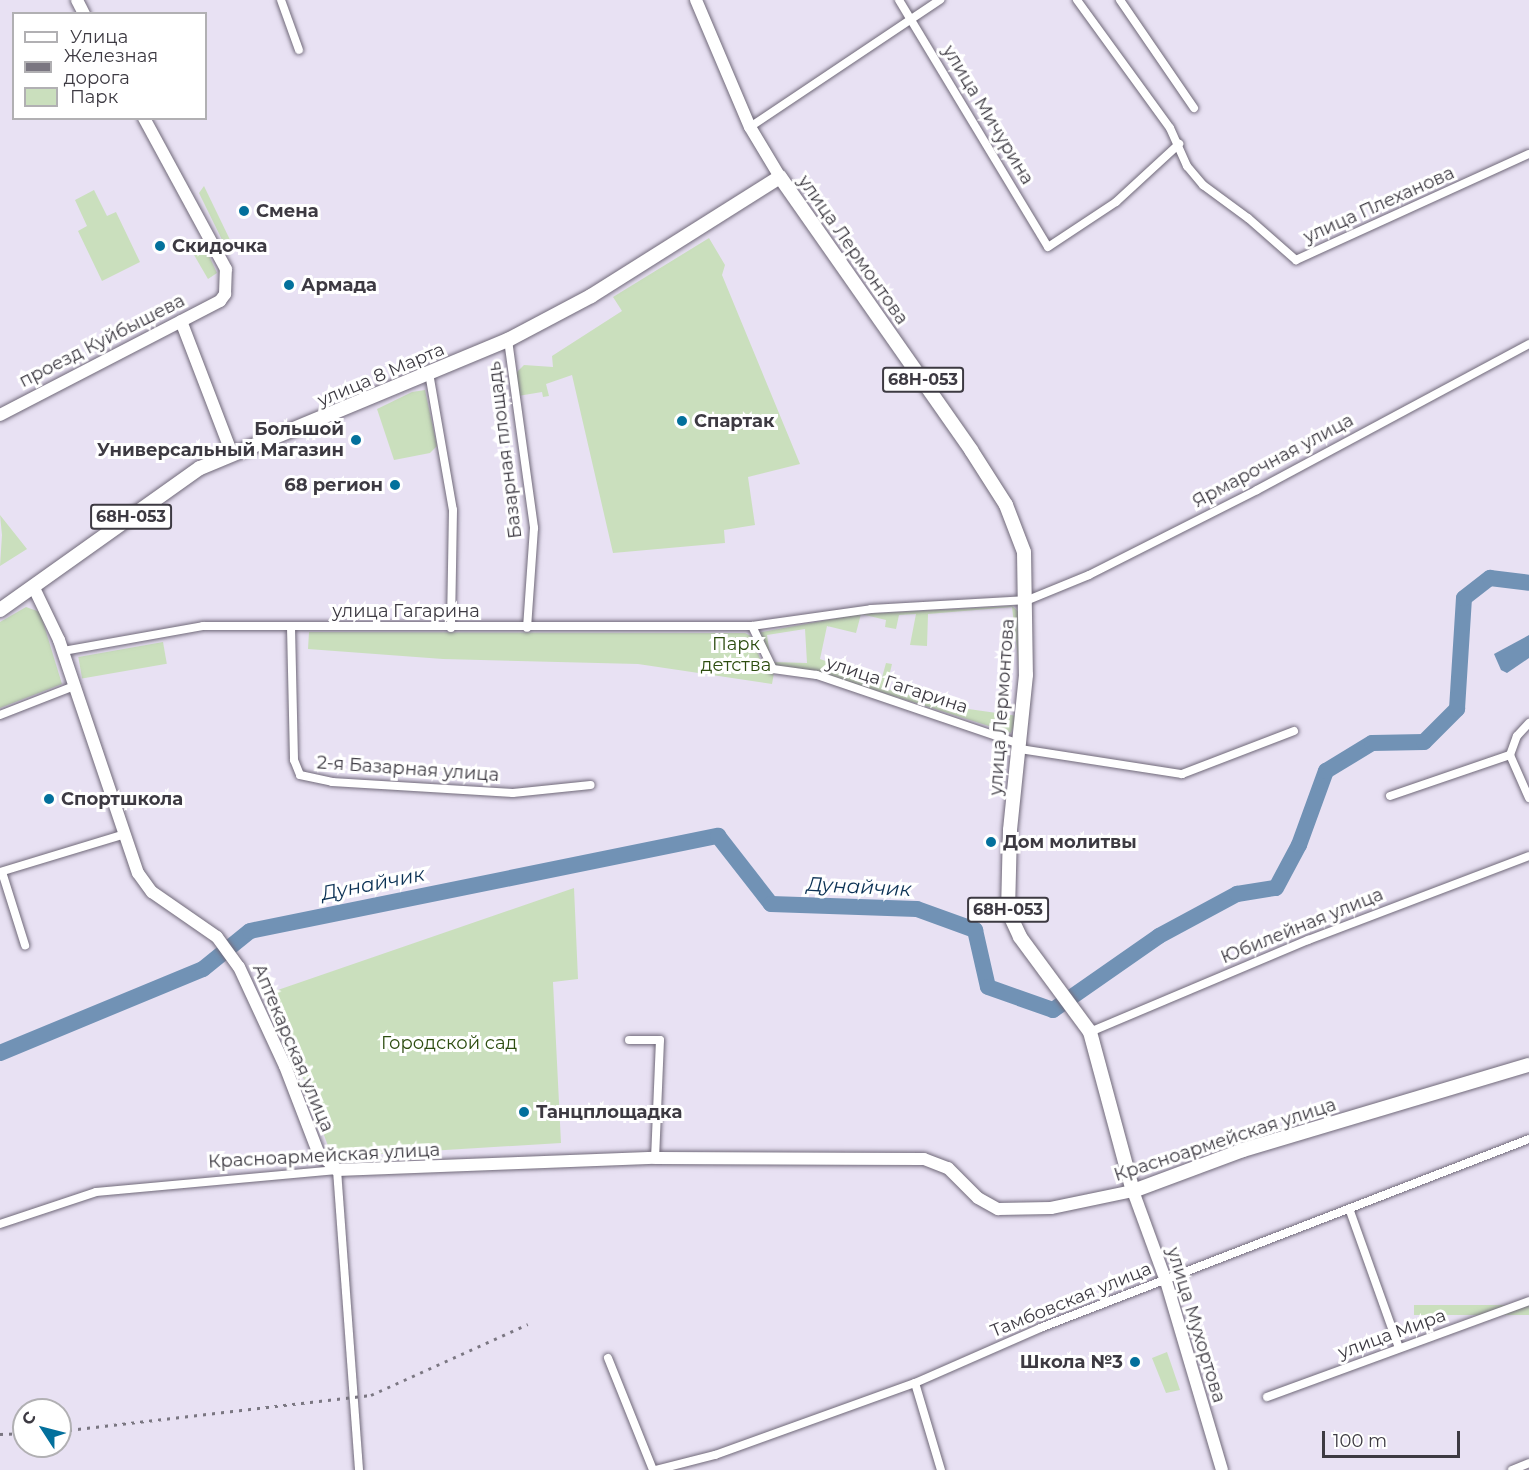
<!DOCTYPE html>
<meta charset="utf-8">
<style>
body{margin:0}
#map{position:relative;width:1529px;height:1470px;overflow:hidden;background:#e8e1f3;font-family:Montserrat,sans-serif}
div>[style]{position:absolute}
.green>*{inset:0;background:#cadfbd;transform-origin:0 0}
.water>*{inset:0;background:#7192b5}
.river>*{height:16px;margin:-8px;padding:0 8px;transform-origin:8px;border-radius:8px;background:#7192b5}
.roads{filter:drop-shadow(0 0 2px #706979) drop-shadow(0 0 2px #706979)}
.street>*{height:8px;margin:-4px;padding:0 4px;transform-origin:4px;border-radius:4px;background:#fff}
.secondary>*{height:12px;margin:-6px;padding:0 6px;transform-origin:6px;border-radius:6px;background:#fff}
.primary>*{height:14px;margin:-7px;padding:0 7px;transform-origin:7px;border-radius:7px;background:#fff}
.rail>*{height:3px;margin-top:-1.5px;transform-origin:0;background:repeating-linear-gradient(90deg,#7a7681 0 3px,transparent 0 9px)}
.dots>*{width:16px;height:16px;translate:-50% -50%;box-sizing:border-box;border:3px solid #fff;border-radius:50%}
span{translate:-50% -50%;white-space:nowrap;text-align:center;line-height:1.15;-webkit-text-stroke:6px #fff;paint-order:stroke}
.shield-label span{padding:2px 4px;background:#fff;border:2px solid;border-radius:4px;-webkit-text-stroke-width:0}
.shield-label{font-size:16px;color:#3d3a42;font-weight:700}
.street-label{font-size:18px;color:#3d3a42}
.poi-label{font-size:18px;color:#3d3a42;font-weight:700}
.left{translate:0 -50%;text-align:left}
.right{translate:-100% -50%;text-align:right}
.park-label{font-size:18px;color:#2d4d10}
.water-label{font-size:20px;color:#0c3255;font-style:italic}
.legend{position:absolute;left:12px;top:12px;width:195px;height:108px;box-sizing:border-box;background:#fff;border:2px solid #b1b0b3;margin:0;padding:8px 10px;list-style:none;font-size:18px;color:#3d3a42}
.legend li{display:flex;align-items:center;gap:12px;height:30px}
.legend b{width:30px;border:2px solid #b1b0b3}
.north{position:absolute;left:12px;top:1398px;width:60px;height:60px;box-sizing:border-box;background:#fff;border:2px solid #b1b0b3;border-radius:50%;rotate:306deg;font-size:16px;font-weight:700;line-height:24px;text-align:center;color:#3d3a42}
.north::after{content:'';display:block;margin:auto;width:21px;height:27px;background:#03709c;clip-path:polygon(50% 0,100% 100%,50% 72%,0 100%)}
.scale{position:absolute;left:1322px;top:1431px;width:138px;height:27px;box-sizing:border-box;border:3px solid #3d3a42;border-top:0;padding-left:8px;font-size:18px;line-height:21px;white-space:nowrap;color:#3d3a42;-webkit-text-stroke:4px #fff;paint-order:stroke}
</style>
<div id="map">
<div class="green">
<i style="clip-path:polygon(204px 186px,232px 244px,230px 256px,199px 193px)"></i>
<i style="clip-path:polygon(94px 190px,107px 216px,116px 212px,140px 262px,102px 281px,78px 231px,87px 226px,75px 200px)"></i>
<i style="clip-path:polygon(709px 238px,725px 265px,722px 275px,800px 464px,748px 477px,755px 525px,724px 530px,725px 543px,613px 553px,572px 375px,546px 384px,549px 396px,543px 397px,542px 392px,518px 396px,516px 373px,524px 365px,553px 367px,552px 356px,622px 311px,613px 297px)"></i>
<i style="clip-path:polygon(199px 244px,205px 247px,217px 273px,208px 279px,190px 248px)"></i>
<i style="clip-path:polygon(425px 390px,437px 446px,430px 453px,394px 460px,377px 409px,412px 392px)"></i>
<i style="clip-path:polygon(0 515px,27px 549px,0 566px,2px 535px)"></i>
<i style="clip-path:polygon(evenodd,1012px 606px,1019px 612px,1020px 675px,1012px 607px,928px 614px,927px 646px,910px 645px,916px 614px,899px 615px,896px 629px,885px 627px,886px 620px,861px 614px,856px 633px,827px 626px,820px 659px,881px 681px,886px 663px,892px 664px,886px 689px,933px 701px,933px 704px,1018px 716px,1011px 733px,817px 672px,774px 666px,757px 633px,860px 614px,1012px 606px,805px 629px,807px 663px,771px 662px,767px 635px,805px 629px)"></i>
<i style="clip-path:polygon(26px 607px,40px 612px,62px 684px,0 708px,0 622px)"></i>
<i style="clip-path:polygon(309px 632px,745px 633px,751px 636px,762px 663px,774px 673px,772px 684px,638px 664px,443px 659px,308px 649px)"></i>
<i style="left:163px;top:642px;width:22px;height:86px;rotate:80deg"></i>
<i style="clip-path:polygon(574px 888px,578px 979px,553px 982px,561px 1143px,332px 1157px,272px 992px)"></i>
<i style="left:1529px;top:1305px;width:10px;height:115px;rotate:90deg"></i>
<i style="clip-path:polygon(1167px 1352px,1180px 1390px,1166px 1393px,1152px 1358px)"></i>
</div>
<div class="water">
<i style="clip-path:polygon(1529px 635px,1529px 658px,1507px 673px,1501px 670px,1494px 654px)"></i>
</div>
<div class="river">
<i style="left:0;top:1053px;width:220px;rotate:-22.5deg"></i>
<i style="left:203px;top:969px;width:60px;rotate:-39deg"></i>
<i style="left:250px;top:931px;width:478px;rotate:-11.5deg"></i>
<i style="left:718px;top:836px;width:86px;rotate:52.1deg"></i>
<i style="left:771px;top:904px;width:146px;rotate:2deg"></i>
<i style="left:917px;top:909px;width:62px;rotate:19.9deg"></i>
<i style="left:975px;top:930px;width:58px;rotate:77.2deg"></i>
<i style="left:988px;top:987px;width:69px;rotate:19.5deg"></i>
<i style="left:1053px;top:1010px;width:129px;rotate:-34.9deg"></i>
<i style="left:1159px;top:936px;width:89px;rotate:-28.3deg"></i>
<i style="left:1237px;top:894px;width:39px;rotate:-9deg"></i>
<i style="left:1276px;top:888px;width:49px;rotate:-61.9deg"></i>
<i style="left:1299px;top:845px;width:79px;rotate:-70deg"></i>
<i style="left:1326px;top:771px;width:54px;rotate:-31.3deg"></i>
<i style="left:1372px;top:743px;width:52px;rotate:-1.1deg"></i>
<i style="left:1424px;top:742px;width:47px;rotate:-45deg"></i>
<i style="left:1457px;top:709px;width:111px;rotate:-86.4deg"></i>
<i style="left:1464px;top:598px;width:33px;rotate:-38deg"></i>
<i style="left:1490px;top:578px;width:39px;rotate:7deg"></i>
</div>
<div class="roads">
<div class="street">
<i style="left:281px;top:0;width:53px;rotate:70.2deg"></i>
<i style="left:899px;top:0;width:288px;rotate:58.9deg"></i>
<i style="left:1048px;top:247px;width:82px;rotate:-33.5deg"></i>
<i style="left:1116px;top:202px;width:86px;rotate:-42.6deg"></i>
<i style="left:1077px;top:0;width:158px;rotate:54deg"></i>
<i style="left:1170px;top:128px;width:42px;rotate:65.9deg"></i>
<i style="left:1187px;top:166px;width:25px;rotate:50deg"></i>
<i style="left:1203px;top:185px;width:56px;rotate:36.3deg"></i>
<i style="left:1248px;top:218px;width:64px;rotate:41.2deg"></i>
<i style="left:1296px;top:260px;width:256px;rotate:-24.5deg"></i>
<i style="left:1120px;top:0;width:131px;rotate:55.6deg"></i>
<i style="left:750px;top:127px;width:229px;rotate:-33.8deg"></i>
<i style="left:508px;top:340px;width:190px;rotate:82.1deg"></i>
<i style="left:534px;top:528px;width:100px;rotate:94deg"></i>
<i style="left:429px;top:373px;width:139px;rotate:80.1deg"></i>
<i style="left:453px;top:510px;width:118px;rotate:91deg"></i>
<i style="left:752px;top:626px;width:48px;rotate:64deg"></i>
<i style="left:773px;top:669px;width:44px;rotate:7.8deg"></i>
<i style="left:817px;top:675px;width:214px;rotate:18.8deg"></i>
<i style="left:291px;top:627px;width:133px;rotate:88.7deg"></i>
<i style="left:294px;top:760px;width:16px;rotate:68deg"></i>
<i style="left:300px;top:775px;width:33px;rotate:12deg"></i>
<i style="left:332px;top:782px;width:181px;rotate:3.5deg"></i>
<i style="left:513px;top:793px;width:78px;rotate:-5.9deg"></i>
<i style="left:63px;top:651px;width:142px;rotate:-10.1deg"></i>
<i style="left:203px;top:626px;width:549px"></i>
<i style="left:752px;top:626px;width:120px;rotate:-8.1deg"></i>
<i style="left:871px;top:609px;width:157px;rotate:-3.3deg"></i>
<i style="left:1028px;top:600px;width:66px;rotate:-22.3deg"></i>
<i style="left:1089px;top:575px;width:188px;rotate:-26.8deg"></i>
<i style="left:1257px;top:490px;width:309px;rotate:-28.2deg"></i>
<i style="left:0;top:715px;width:79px;rotate:-21.4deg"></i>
<i style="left:1020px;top:749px;width:164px;rotate:8.8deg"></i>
<i style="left:1182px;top:774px;width:120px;rotate:-21deg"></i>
<i style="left:1510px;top:755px;width:47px;rotate:66.2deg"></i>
<i style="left:1390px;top:796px;width:127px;rotate:-18.9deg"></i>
<i style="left:1510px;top:755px;width:20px;rotate:-70deg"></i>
<i style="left:1517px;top:736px;width:18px;rotate:-47deg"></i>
<i style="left:0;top:872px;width:127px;rotate:-16.9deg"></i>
<i style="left:2px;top:872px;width:77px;rotate:72.5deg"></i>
<i style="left:1090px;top:1032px;width:237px;rotate:-22.9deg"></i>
<i style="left:1308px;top:940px;width:236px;rotate:-20.8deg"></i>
<i style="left:629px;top:1040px;width:31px"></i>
<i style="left:660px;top:1040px;width:118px;rotate:92.4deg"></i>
<i style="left:1350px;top:1211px;width:145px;rotate:70.3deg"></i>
<i style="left:0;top:1224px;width:101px;rotate:-18.4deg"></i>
<i style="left:96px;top:1192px;width:242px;rotate:-5.2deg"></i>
<i style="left:337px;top:1170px;width:301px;rotate:85.8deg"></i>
<i style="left:608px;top:1358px;width:121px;rotate:68.1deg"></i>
<i style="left:915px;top:1383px;width:91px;rotate:73.4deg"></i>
<i style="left:1267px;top:1397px;width:279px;rotate:-20.1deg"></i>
<i style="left:656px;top:1470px;width:61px;rotate:-14.3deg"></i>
<i style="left:715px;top:1455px;width:213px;rotate:-19.8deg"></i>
<i style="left:915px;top:1383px;width:137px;rotate:-23.7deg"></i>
<i style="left:1040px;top:1328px;width:524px;rotate:-21.13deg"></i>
<i style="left:1512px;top:1470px;width:18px;rotate:-22deg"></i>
</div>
<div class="secondary">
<i style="left:77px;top:0;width:16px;rotate:63deg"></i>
<i style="left:696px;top:0;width:138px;rotate:67deg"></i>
<i style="left:750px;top:127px;width:58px;rotate:59deg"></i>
<i style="left:181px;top:321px;width:142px;rotate:69deg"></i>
<i style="left:0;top:415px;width:248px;rotate:-27.4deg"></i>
<i style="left:220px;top:301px;width:9px;rotate:-54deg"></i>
<i style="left:225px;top:294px;width:25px;rotate:-88deg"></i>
<i style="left:226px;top:269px;width:172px;rotate:-118.5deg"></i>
<i style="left:34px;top:588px;width:58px;rotate:64.3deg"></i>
<i style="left:59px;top:640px;width:246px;rotate:71.3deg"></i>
<i style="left:138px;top:873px;width:24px;rotate:54deg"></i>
<i style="left:152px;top:892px;width:79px;rotate:34.7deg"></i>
<i style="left:217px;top:937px;width:37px;rotate:54deg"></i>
<i style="left:239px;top:967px;width:109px;rotate:65.1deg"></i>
<i style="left:285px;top:1066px;width:92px;rotate:69deg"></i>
<i style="left:318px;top:1152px;width:26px;rotate:43deg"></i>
<i style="left:337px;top:1170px;width:318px;rotate:-2.2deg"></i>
<i style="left:655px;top:1158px;width:269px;rotate:0.2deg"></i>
<i style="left:924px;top:1159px;width:26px;rotate:21deg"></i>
<i style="left:948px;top:1168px;width:42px;rotate:45deg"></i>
<i style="left:978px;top:1198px;width:23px;rotate:29deg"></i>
<i style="left:998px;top:1209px;width:53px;rotate:-1.1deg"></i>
<i style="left:1051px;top:1208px;width:84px;rotate:-11.7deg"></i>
<i style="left:1133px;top:1191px;width:96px;rotate:69.9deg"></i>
<i style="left:1166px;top:1281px;width:197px;rotate:73.5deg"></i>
</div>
<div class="primary">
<i style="left:0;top:610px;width:245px;rotate:-35.4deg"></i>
<i style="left:200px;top:468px;width:334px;rotate:-22.6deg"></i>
<i style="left:508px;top:340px;width:94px;rotate:-27.9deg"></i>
<i style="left:591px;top:296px;width:223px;rotate:-32.2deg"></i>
<i style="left:780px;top:177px;width:333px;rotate:55deg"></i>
<i style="left:971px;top:450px;width:65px;rotate:57.5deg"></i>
<i style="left:1006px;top:505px;width:50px;rotate:69deg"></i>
<i style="left:1024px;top:552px;width:123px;rotate:89.1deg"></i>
<i style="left:1026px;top:675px;width:156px;rotate:95.9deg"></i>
<i style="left:1010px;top:830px;width:81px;rotate:91.4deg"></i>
<i style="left:1008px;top:911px;width:29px;rotate:65deg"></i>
<i style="left:1020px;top:937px;width:118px;rotate:53.6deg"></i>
<i style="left:1090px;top:1032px;width:165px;rotate:74.9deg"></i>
<i style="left:1133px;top:1191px;width:117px;rotate:-20.4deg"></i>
<i style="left:1243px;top:1150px;width:298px;rotate:-16.6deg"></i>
</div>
</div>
<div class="rail">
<i style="left:60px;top:1431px;width:313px;rotate:-6.6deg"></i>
<i style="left:371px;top:1395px;width:172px;rotate:-24.3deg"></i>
<i style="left:0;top:1434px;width:24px;rotate:-2deg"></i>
</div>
<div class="dots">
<i style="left:244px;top:211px;background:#03709c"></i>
<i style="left:160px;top:246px;background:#03709c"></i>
<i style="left:289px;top:285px;background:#03709c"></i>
<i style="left:682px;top:421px;background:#03709c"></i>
<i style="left:356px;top:440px;background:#03709c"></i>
<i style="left:395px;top:485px;background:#03709c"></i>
<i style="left:49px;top:799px;background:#03709c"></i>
<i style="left:991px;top:842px;background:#03709c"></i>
<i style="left:524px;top:1112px;background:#03709c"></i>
<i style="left:1135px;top:1362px;background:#03709c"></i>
</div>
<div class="shield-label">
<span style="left:923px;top:380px">68Н-053</span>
<span style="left:131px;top:517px">68Н-053</span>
<span style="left:1008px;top:910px">68Н-053</span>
</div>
<div class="street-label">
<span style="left:988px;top:115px;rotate:59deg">улица Мичурина</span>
<span style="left:1379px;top:205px;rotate:-24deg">улица Плеханова</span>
<span style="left:853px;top:250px;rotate:55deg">улица Лермонтова</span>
<span style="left:102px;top:341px;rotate:-27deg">проезд Куйбышева</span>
<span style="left:381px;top:375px;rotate:-23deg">улица 8 Марта</span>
<span style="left:505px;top:450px;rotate:-97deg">Базарная площадь</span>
<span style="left:1273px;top:461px;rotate:-28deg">Ярмарочная улица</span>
<span style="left:406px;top:611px">улица Гагарина</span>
<span style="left:897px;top:685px;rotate:18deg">улица Гагарина</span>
<span style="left:1002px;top:707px;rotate:-86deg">улица Лермонтова</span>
<span style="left:408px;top:769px;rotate:4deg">2-я Базарная улица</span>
<span style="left:1302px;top:926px;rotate:-22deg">Юбилейная улица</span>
<span style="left:293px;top:1048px;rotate:67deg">Аптекарская улица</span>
<span style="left:1225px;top:1140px;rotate:-18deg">Красноармейская улица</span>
<span style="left:324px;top:1156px;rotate:-3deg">Красноармейская улица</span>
<span style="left:1071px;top:1300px;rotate:-22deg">Тамбовская улица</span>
<span style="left:1196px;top:1325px;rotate:73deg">улица Мухортова</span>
<span style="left:1392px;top:1334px;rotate:-20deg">улица Мира</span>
</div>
<div class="poi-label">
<span class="left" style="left:256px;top:211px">Смена</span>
<span class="left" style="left:172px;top:246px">Скидочка</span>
<span class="left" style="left:301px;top:285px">Армада</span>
<span class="left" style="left:694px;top:421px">Спартак</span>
<span class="right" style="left:344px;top:440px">Большой<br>Универсальный Магазин</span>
<span class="right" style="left:383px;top:485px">68 регион</span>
<span class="left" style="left:61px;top:799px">Спортшкола</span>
<span class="left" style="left:1003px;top:842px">Дом молитвы</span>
<span class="left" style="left:536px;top:1112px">Танцплощадка</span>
<span class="right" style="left:1123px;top:1362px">Школа №3</span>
</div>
<div class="park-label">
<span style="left:736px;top:655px">Парк<br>детства</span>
<span style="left:449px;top:1043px">Городской сад</span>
</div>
<div class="water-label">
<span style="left:373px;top:884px;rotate:-11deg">Дунайчик</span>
<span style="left:859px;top:887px;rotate:3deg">Дунайчик</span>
</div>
<ul class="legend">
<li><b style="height:8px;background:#fff"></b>Улица</li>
<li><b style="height:8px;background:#7a7681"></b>Железная дорога</li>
<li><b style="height:16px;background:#cadfbd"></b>Парк</li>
</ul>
<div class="north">С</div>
<div class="scale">100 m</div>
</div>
